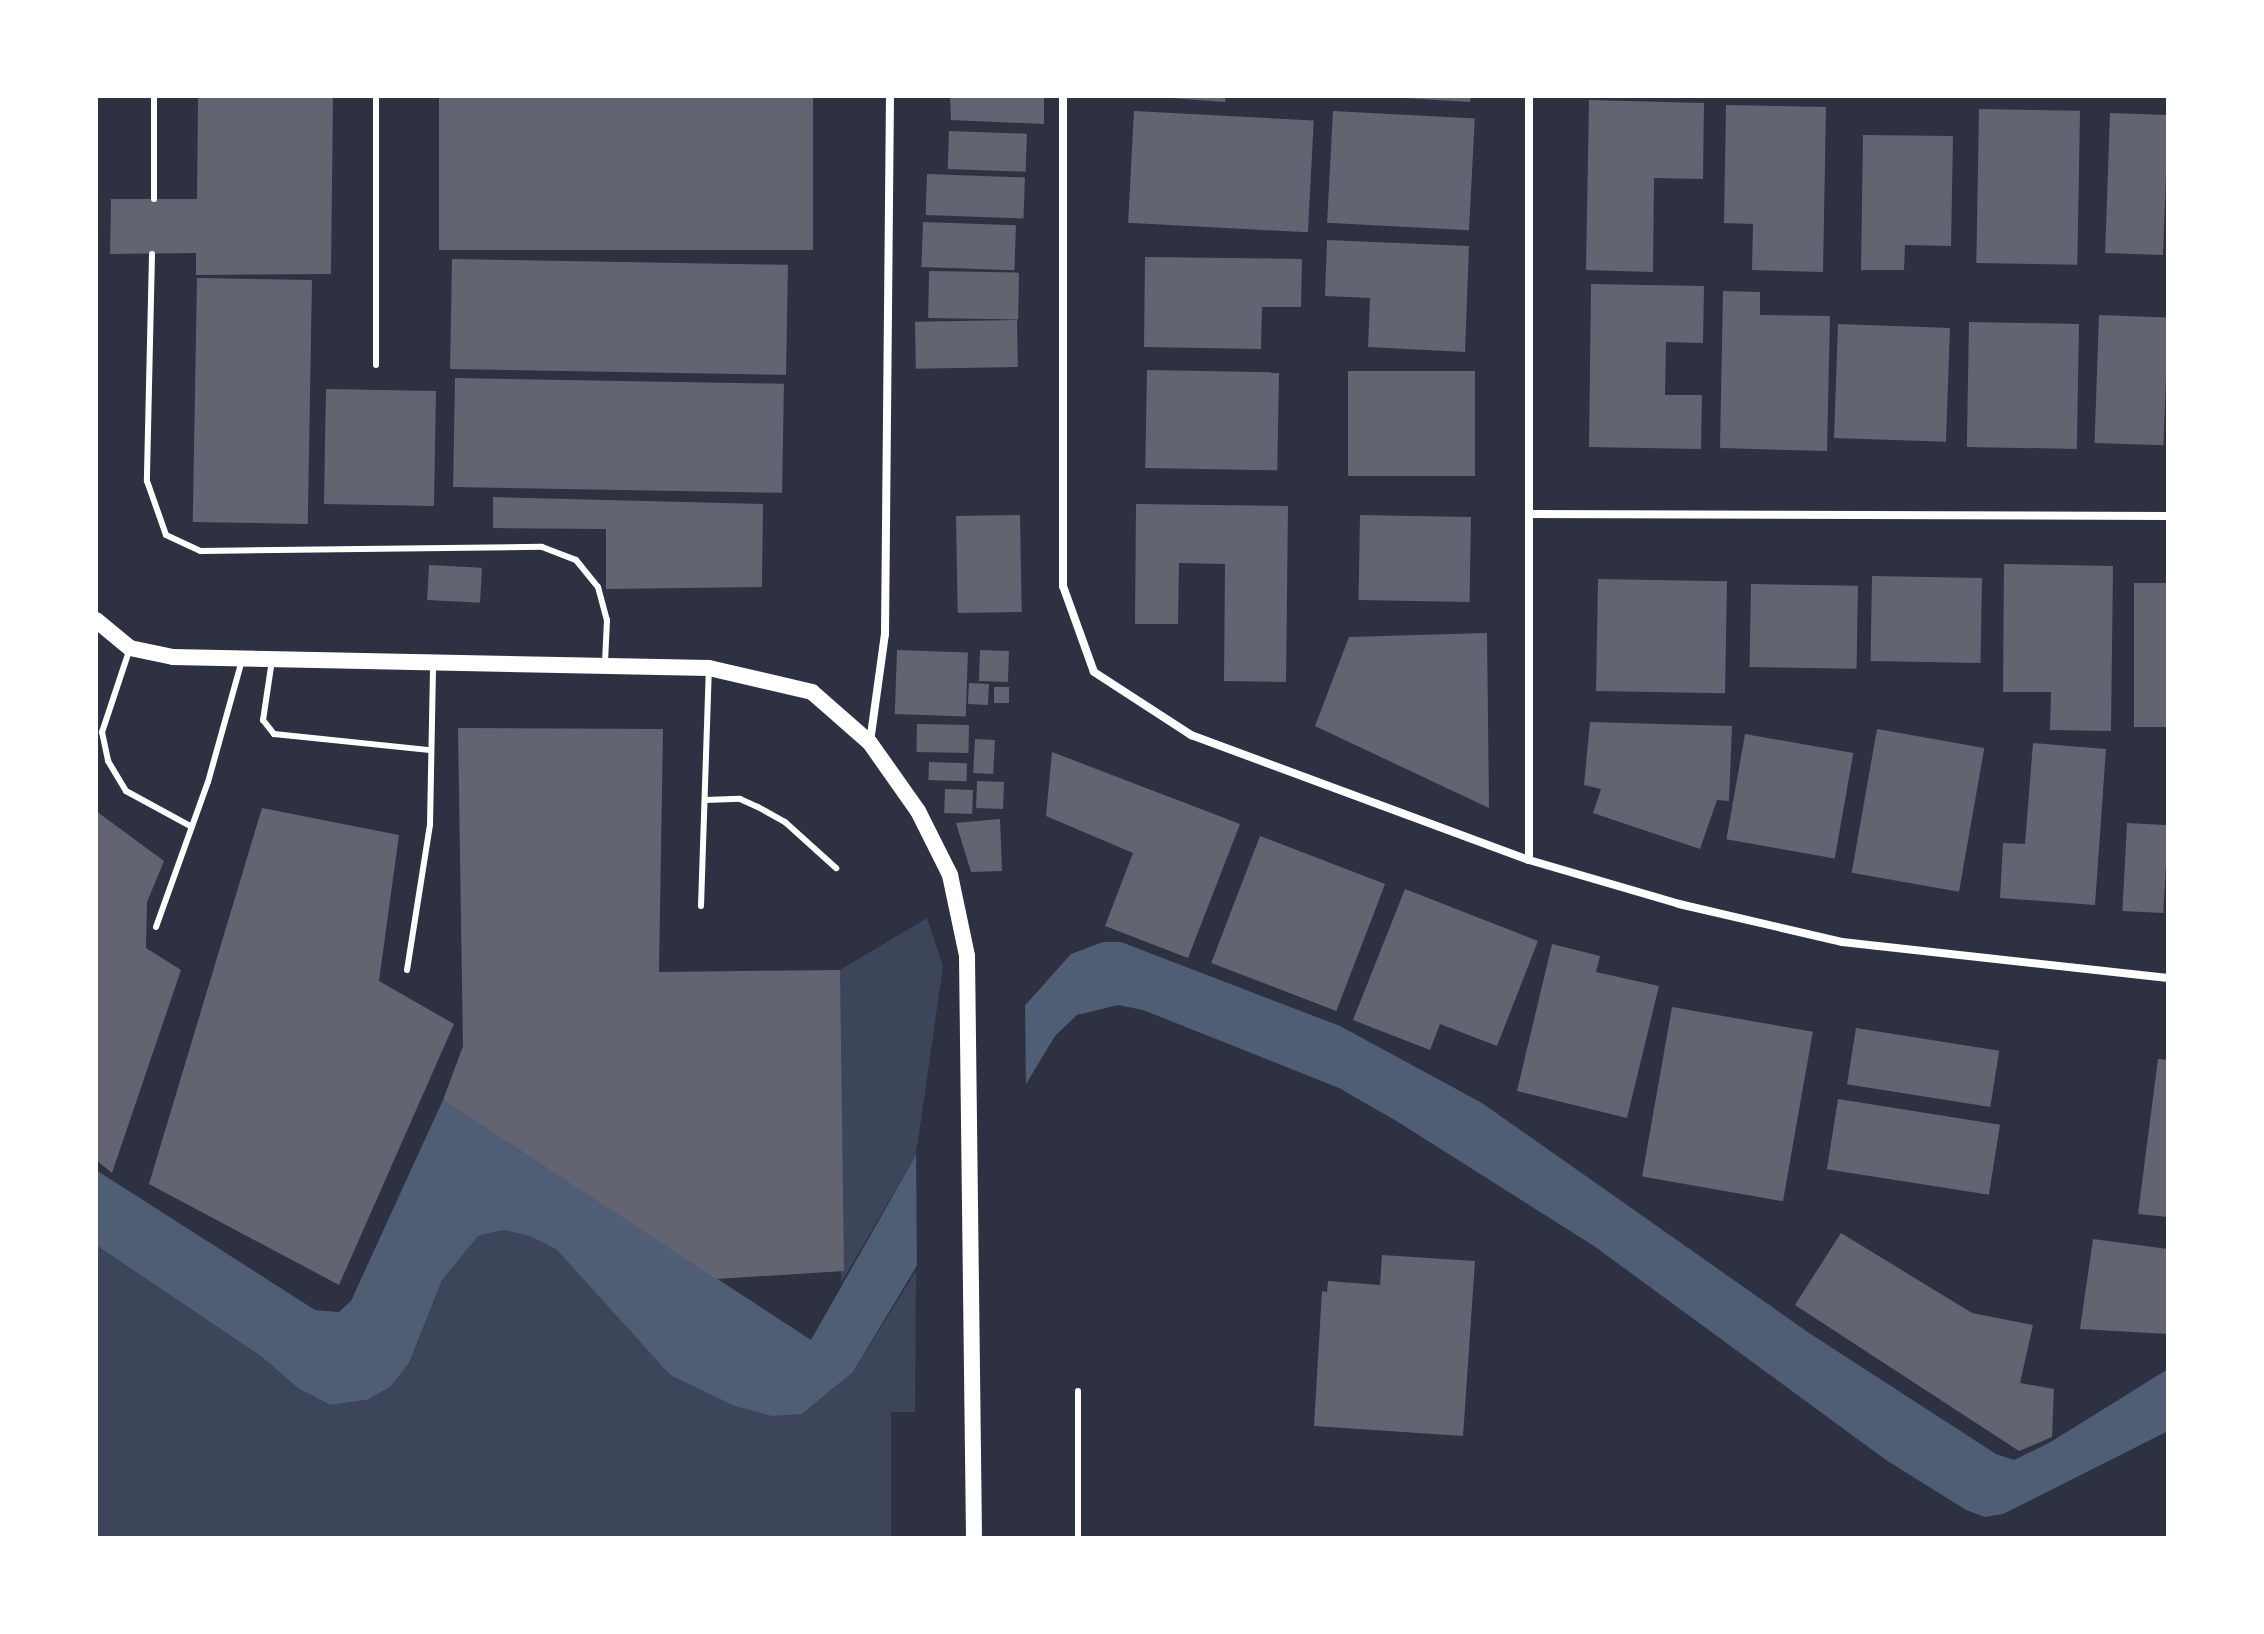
<!DOCTYPE html>
<style>
body{margin:0}
#map{position:relative;width:2264px;height:1634px;overflow:hidden;background:#2d3142;font-family:Inter,sans-serif}
div>[style]{position:absolute}
.green>*{inset:0;background:#3c4559}
.water>*{inset:0;background:#4f5d75}
.pier>*{inset:0;background:#2d3142}
.building>*{inset:0;background:#626471;transform-origin:0 0}
.service>*{height:6px;margin:-3px;padding:0 3px;transform-origin:3px;border-radius:3px;background:#fff}
.minor>*{height:8px;margin:-4px;padding:0 4px;transform-origin:4px;border-radius:4px;background:#fff}
.secondary>*{height:16px;margin:-8px;padding:0 8px;transform-origin:8px;border-radius:8px;background:#fff}
span{translate:-50% -50%;white-space:nowrap;text-align:center;line-height:1.15;-webkit-text-stroke:8px #fff;paint-order:stroke}
.frame{position:absolute;inset:0;border:98px solid #fff;pointer-events:none}
</style>
<div id="map">
<div class="green">
<i style="clip-path:polygon(927px 918px,943px 966px,916px 1155px,841px 1283px,840px 970px)"></i>
<i style="clip-path:polygon(503px 1230px,530px 1236px,556px 1249px,670px 1375px,802px 1414px,853px 1372px,916px 1271px,915px 1412px,891px 1412px,891px 1538px,96px 1538px,96px 1245px,262px 1357px,298px 1388px,330px 1405px,366px 1400px,409px 1363px,442px 1280px,460px 1254px,478px 1236px)"></i>
</div>
<div class="water">
<i style="clip-path:polygon(1103px 942px,1121px 942px,1340px 1026px,1482px 1103px,1809px 1333px,1996px 1454px,2014px 1460px,2049px 1443px,2168px 1369px,2168px 1431px,2003px 1514px,1985px 1517px,1966px 1510px,1886px 1460px,1594px 1246px,1398px 1122px,1339px 1088px,1143px 1010px,1118px 1005px,1077px 1015px,1055px 1036px,853px 1372px,802px 1414px,772px 1416px,735px 1406px,670px 1375px,556px 1249px,530px 1236px,503px 1230px,478px 1236px,442px 1280px,409px 1363px,390px 1387px,366px 1400px,330px 1405px,298px 1388px,262px 1357px,96px 1245px,96px 1170px,315px 1310px,339px 1312px,351px 1301px,443px 1100px,811px 1340px,916px 1155px,1020px 1011px,1071px 954px)"></i>
</div>
<div class="pier">
<i style="clip-path:polygon(1025px 1000px,1026px 1086px,917px 1278px,916px 1147px)"></i>
</div>
<div class="building">
<i style="clip-path:polygon(198px 96px,333px 96px,331px 274px,196px 275px,196px 253px,110px 254px,111px 199px,197px 199px)"></i>
<i style="left:439px;top:96px;width:374px;height:154px"></i>
<i style="clip-path:polygon(950px 96px,1044px 96px,1044px 124px,951px 120px)"></i>
<i style="clip-path:polygon(1144px 96px,1226px 96px,1225px 102px)"></i>
<i style="clip-path:polygon(1404px 96px,1471px 96px,1470px 102px,1404px 98px)"></i>
<i style="clip-path:polygon(1589px 100px,1704px 103px,1703px 179px,1654px 178px,1653px 272px,1586px 270px)"></i>
<i style="clip-path:polygon(1726px 105px,1826px 107px,1823px 272px,1752px 270px,1753px 224px,1724px 223px)"></i>
<i style="left:1979px;top:109px;width:101px;height:154px;rotate:1deg"></i>
<i style="left:1134px;top:111px;width:180px;height:112px;rotate:3deg"></i>
<i style="left:1333px;top:111px;width:142px;height:112px;rotate:3deg"></i>
<i style="left:2110px;top:113px;width:58px;height:140px;rotate:2deg"></i>
<i style="left:949px;top:131px;width:78px;height:38px;rotate:2deg"></i>
<i style="clip-path:polygon(1863px 135px,1953px 136px,1951px 246px,1905px 245px,1904px 270px,1861px 270px)"></i>
<i style="left:927px;top:174px;width:98px;height:41px;rotate:2deg"></i>
<i style="left:923px;top:222px;width:93px;height:45px;rotate:2deg"></i>
<i style="clip-path:polygon(1327px 240px,1469px 246px,1465px 352px,1368px 347px,1370px 298px,1325px 296px)"></i>
<i style="clip-path:polygon(1145px 257px,1302px 259px,1301px 307px,1262px 307px,1261px 349px,1144px 347px)"></i>
<i style="left:452px;top:259px;width:336px;height:110px;rotate:1deg"></i>
<i style="left:929px;top:271px;width:90px;height:47px;rotate:1deg"></i>
<i style="left:197px;top:278px;width:115px;height:244px;rotate:1deg"></i>
<i style="clip-path:polygon(1591px 284px,1704px 286px,1703px 343px,1666px 342px,1665px 395px,1702px 395px,1701px 449px,1589px 447px)"></i>
<i style="clip-path:polygon(1723px 291px,1760px 292px,1760px 315px,1830px 316px,1827px 451px,1720px 448px)"></i>
<i style="left:2099px;top:315px;width:69px;height:128px;rotate:2deg"></i>
<i style="left:1017px;top:320px;width:47px;height:102px;rotate:89deg"></i>
<i style="left:1969px;top:322px;width:110px;height:125px;rotate:1deg"></i>
<i style="left:1838px;top:324px;width:112px;height:114px;rotate:2deg"></i>
<i style="left:1147px;top:370px;width:132px;height:98px;rotate:1deg"></i>
<i style="left:1348px;top:371px;width:127px;height:105px"></i>
<i style="left:455px;top:378px;width:329px;height:109px;rotate:1deg"></i>
<i style="left:326px;top:389px;width:110px;height:115px;rotate:1deg"></i>
<i style="clip-path:polygon(493px 497px,763px 504px,762px 587px,606px 589px,606px 529px,493px 528px)"></i>
<i style="clip-path:polygon(1136px 504px,1288px 506px,1286px 682px,1224px 681px,1225px 564px,1179px 563px,1178px 624px,1135px 624px)"></i>
<i style="left:1020px;top:515px;width:97px;height:64px;rotate:89deg"></i>
<i style="left:1360px;top:515px;width:111px;height:85px;rotate:1deg"></i>
<i style="clip-path:polygon(2004px 564px,2113px 566px,2111px 731px,2050px 730px,2051px 692px,2003px 692px)"></i>
<i style="left:429px;top:565px;width:53px;height:35px;rotate:3deg"></i>
<i style="left:1872px;top:576px;width:110px;height:85px;rotate:1deg"></i>
<i style="left:1598px;top:579px;width:129px;height:112px;rotate:1deg"></i>
<i style="left:2134px;top:583px;width:34px;height:144px"></i>
<i style="left:1751px;top:584px;width:107px;height:83px;rotate:1deg"></i>
<i style="clip-path:polygon(1487px 633px,1489px 808px,1315px 726px,1349px 637px)"></i>
<i style="left:897px;top:650px;width:71px;height:64px;rotate:2deg"></i>
<i style="left:980px;top:650px;width:29px;height:31px;rotate:2deg"></i>
<i style="left:969px;top:683px;width:20px;height:21px;rotate:3deg"></i>
<i style="left:994px;top:687px;width:15px;height:16px"></i>
<i style="clip-path:polygon(1590px 722px,1732px 726px,1729px 801px,1717px 800px,1700px 849px,1593px 813px,1601px 789px,1584px 785px)"></i>
<i style="left:917px;top:724px;width:52px;height:28px;rotate:1deg"></i>
<i style="clip-path:polygon(458px 728px,663px 729px,659px 972px,840px 970px,844px 1271px,716px 1279px,443px 1100px,463px 1046px)"></i>
<i style="left:1877px;top:729px;width:109px;height:146px;rotate:10deg"></i>
<i style="left:1745px;top:734px;width:110px;height:107px;rotate:10deg"></i>
<i style="left:975px;top:739px;width:20px;height:34px;rotate:3deg"></i>
<i style="clip-path:polygon(2033px 743px,2106px 749px,2095px 905px,2000px 898px,2003px 843px,2025px 844px)"></i>
<i style="clip-path:polygon(1052px 752px,1240px 824px,1188px 958px,1105px 926px,1133px 853px,1046px 816px)"></i>
<i style="left:929px;top:762px;width:38px;height:18px;rotate:2deg"></i>
<i style="left:977px;top:781px;width:27px;height:27px;rotate:2deg"></i>
<i style="left:945px;top:789px;width:28px;height:24px;rotate:2deg"></i>
<i style="clip-path:polygon(262px 808px,399px 835px,379px 981px,454px 1024px,339px 1285px,149px 1184px)"></i>
<i style="clip-path:polygon(96px 811px,164px 861px,147px 902px,146px 948px,181px 970px,112px 1173px,96px 1160px)"></i>
<i style="clip-path:polygon(1000px 819px,1002px 871px,971px 872px,956px 823px)"></i>
<i style="left:2127px;top:823px;width:41px;height:88px;rotate:3deg"></i>
<i style="left:1260px;top:836px;width:134px;height:136px;rotate:21deg"></i>
<i style="clip-path:polygon(1405px 889px,1538px 941px,1497px 1046px,1440px 1024px,1430px 1050px,1353px 1020px)"></i>
<i style="clip-path:polygon(1552px 944px,1600px 956px,1596px 972px,1659px 986px,1627px 1118px,1517px 1091px)"></i>
<i style="left:1672px;top:1007px;width:143px;height:172px;rotate:10deg"></i>
<i style="left:1856px;top:1028px;width:145px;height:57px;rotate:9deg"></i>
<i style="clip-path:polygon(2158px 1059px,2168px 1060px,2168px 1217px,2138px 1214px)"></i>
<i style="left:1838px;top:1099px;width:164px;height:71px;rotate:9deg"></i>
<i style="clip-path:polygon(1841px 1233px,1972px 1313px,2033px 1325px,2020px 1383px,2054px 1389px,2052px 1437px,2019px 1451px,1795px 1305px)"></i>
<i style="clip-path:polygon(2093px 1239px,2168px 1249px,2168px 1334px,2080px 1329px)"></i>
<i style="clip-path:polygon(1382px 1255px,1475px 1261px,1463px 1436px,1314px 1426px,1322px 1291px,1327px 1292px,1328px 1281px,1380px 1285px)"></i>
</div>
<div class="service">
<i style="left:154px;top:199px;width:103px;rotate:-90deg"></i>
<i style="left:152px;top:254px;width:227px;rotate:91.3deg"></i>
<i style="left:147px;top:481px;width:57px;rotate:70.6deg"></i>
<i style="left:166px;top:535px;width:38px;rotate:25deg"></i>
<i style="left:201px;top:551px;width:341px;rotate:-0.7deg"></i>
<i style="left:542px;top:547px;width:36px;rotate:21deg"></i>
<i style="left:576px;top:560px;width:35px;rotate:51deg"></i>
<i style="left:598px;top:587px;width:34px;rotate:75deg"></i>
<i style="left:607px;top:620px;width:43px;rotate:92.7deg"></i>
<i style="left:376px;top:365px;width:269px;rotate:-90deg"></i>
<i style="left:130px;top:648px;width:89px;rotate:108.4deg"></i>
<i style="left:102px;top:732px;width:30px;rotate:78deg"></i>
<i style="left:108px;top:761px;width:35px;rotate:59deg"></i>
<i style="left:126px;top:791px;width:75px;rotate:28.6deg"></i>
<i style="left:272px;top:660px;width:61px;rotate:98.5deg"></i>
<i style="left:263px;top:720px;width:18px;rotate:52deg"></i>
<i style="left:274px;top:734px;width:157px;rotate:5.9deg"></i>
<i style="left:705px;top:800px;width:35px;rotate:-2deg"></i>
<i style="left:740px;top:799px;width:20px;rotate:24deg"></i>
<i style="left:758px;top:807px;width:31px;rotate:29deg"></i>
<i style="left:785px;top:822px;width:69px;rotate:42deg"></i>
<i style="left:701px;top:906px;width:235px;rotate:-88.1deg"></i>
<i style="left:156px;top:927px;width:154px;rotate:-70.3deg"></i>
<i style="left:208px;top:782px;width:127px;rotate:-74.4deg"></i>
<i style="left:407px;top:970px;width:147px;rotate:-81deg"></i>
<i style="left:430px;top:825px;width:161px;rotate:-88.9deg"></i>
<i style="left:1078px;top:1538px;width:147px;rotate:-90deg"></i>
</div>
<div class="minor">
<i style="left:1063px;top:96px;width:490px;rotate:90deg"></i>
<i style="left:1063px;top:586px;width:91px;rotate:70.2deg"></i>
<i style="left:1094px;top:672px;width:116px;rotate:33deg"></i>
<i style="left:1191px;top:735px;width:360px;rotate:20.3deg"></i>
<i style="left:1529px;top:860px;width:156px;rotate:16.3deg"></i>
<i style="left:1679px;top:904px;width:167px;rotate:13.1deg"></i>
<i style="left:1842px;top:942px;width:328px;rotate:6.3deg"></i>
<i style="left:1529px;top:514px;width:639px;rotate:0.18deg"></i>
<i style="left:870px;top:742px;width:109px;rotate:-82.1deg"></i>
<i style="left:885px;top:634px;width:538px;rotate:-89.47deg"></i>
<i style="left:1529px;top:860px;width:764px;rotate:-90deg"></i>
</div>
<div class="secondary">
<i style="left:96px;top:620px;width:44px;rotate:39.5deg"></i>
<i style="left:130px;top:648px;width:44px;rotate:11.8deg"></i>
<i style="left:173px;top:657px;width:536px;rotate:1.18deg"></i>
<i style="left:709px;top:668px;width:106px;rotate:13.1deg"></i>
<i style="left:812px;top:692px;width:77px;rotate:41.3deg"></i>
<i style="left:870px;top:743px;width:83px;rotate:54.8deg"></i>
<i style="left:918px;top:811px;width:72px;rotate:63.4deg"></i>
<i style="left:950px;top:875px;width:83px;rotate:78.1deg"></i>
<i style="left:967px;top:956px;width:582px;rotate:89.31deg"></i>
</div>
<div class="frame"></div>
</div>
